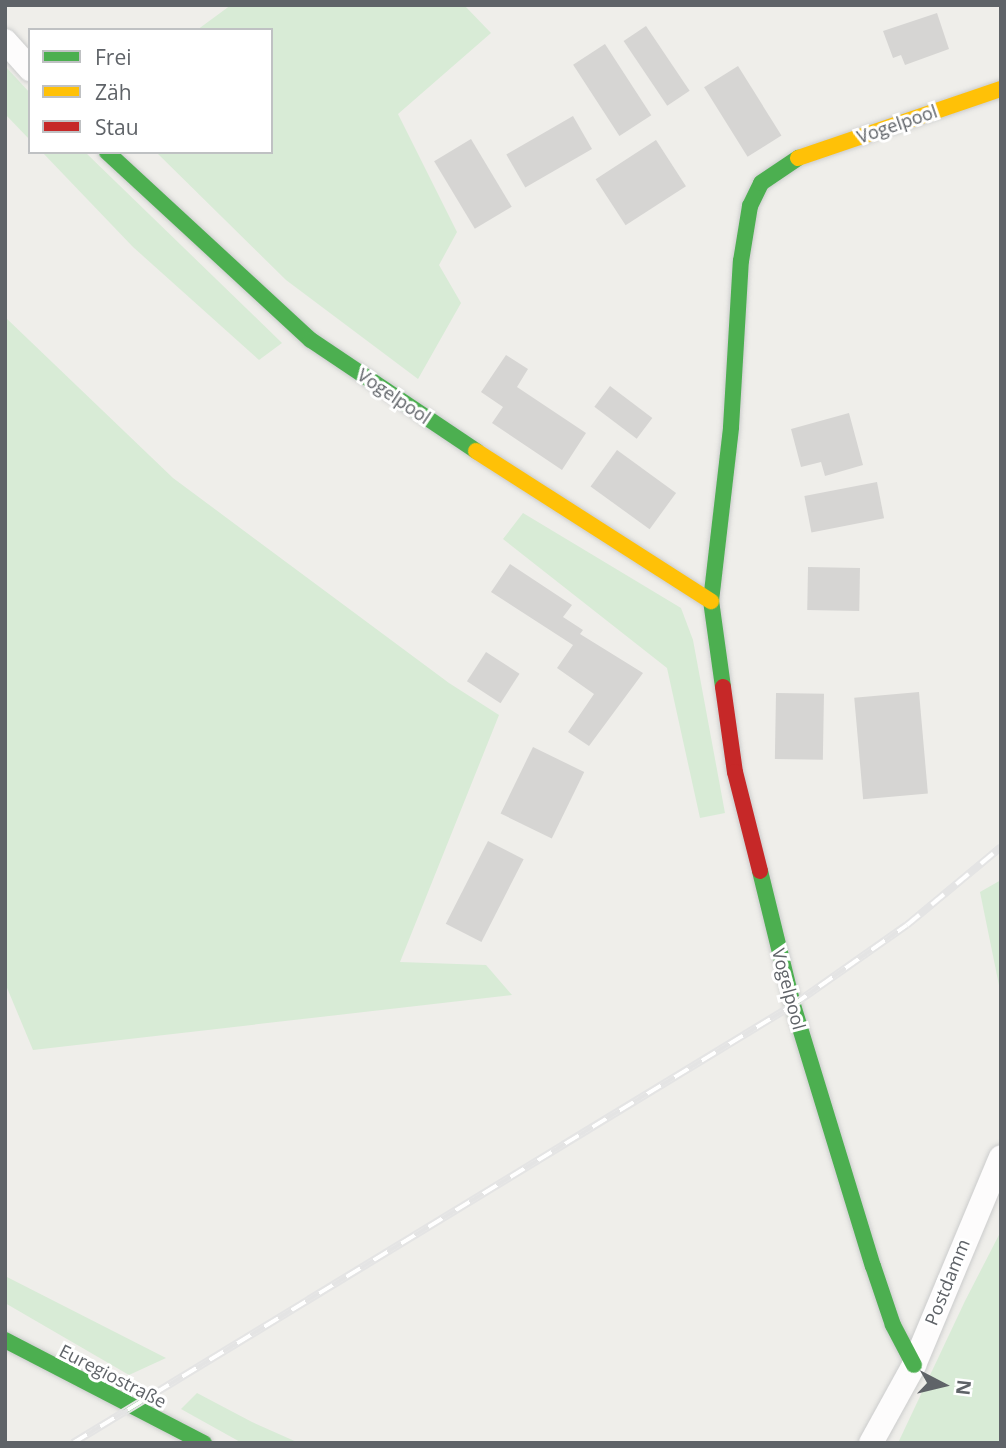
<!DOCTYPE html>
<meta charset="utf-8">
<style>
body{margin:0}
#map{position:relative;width:1006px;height:1448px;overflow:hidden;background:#efeeea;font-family:"Open Sans",sans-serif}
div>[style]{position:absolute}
.green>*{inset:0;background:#d8ebd6}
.building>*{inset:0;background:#d6d5d3;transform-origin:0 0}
.roads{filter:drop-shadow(0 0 2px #cbcccc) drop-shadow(0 0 2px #cbcccc)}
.street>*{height:24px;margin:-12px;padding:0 12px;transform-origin:12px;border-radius:12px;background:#fdfcfc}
.fast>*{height:16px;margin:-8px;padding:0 8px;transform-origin:8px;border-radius:8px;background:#4caf50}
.slow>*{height:16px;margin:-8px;padding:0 8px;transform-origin:8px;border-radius:8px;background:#ffc107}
.jam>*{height:16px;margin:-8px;padding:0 8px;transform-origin:8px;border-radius:8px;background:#c62828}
.rail>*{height:8px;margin-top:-4px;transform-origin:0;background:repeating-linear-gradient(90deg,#fff 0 16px,#e4e4e4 0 32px);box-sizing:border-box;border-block:2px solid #e4e4e4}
span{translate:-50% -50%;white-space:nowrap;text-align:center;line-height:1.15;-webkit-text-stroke:6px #fff;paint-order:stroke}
.street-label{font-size:18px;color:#5f6368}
.frame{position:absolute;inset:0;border:7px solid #5f6368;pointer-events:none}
.legend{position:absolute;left:28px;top:28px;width:245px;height:126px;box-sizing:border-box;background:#fff;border:2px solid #bfc1c3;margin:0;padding:9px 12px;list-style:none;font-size:21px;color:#5f6368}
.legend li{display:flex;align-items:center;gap:14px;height:35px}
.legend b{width:35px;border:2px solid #bfc1c3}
.north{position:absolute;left:908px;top:1350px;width:70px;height:70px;-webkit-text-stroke:5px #fff;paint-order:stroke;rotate:97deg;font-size:19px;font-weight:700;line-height:28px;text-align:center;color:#5f6368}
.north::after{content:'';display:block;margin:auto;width:24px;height:32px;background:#5f6368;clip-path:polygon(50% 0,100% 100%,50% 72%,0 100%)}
</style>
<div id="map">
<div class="green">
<i style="clip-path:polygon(231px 5px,464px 5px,491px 33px,398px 114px,457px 232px,439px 265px,461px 303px,418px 379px,286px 280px,156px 152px,271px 152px,271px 30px,197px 30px)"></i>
<i style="clip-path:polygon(5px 66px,30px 93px,30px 140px,5px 114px)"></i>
<i style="clip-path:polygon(42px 152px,85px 152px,282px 343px,259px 360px,133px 247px)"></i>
<i style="clip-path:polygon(5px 317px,173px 478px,449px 683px,499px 715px,400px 962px,486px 965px,512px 995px,33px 1050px,5px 983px)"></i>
<i style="clip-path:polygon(523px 513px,681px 608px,693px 640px,725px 813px,700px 818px,667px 668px,503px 539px)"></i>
<i style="clip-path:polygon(1001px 880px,1001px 995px,980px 892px)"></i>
<i style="clip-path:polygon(1001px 1231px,1001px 1443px,898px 1443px,965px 1301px)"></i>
<i style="clip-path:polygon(5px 1276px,166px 1358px,129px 1375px,5px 1303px)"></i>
<i style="clip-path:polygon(197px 1393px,252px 1422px,299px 1443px,242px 1443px,181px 1409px)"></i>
</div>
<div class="building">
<i style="clip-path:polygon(937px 13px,949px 49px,905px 65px,901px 55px,893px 58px,883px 31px)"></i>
<i style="left:646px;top:26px;width:78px;height:27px;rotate:56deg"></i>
<i style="left:605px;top:44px;width:85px;height:38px;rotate:57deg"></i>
<i style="left:738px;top:66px;width:82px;height:40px;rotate:58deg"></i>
<i style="left:573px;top:116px;width:38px;height:77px;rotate:60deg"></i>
<i style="left:471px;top:139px;width:79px;height:43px;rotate:59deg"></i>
<i style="left:656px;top:140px;width:55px;height:72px;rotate:57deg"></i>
<i style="clip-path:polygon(506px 355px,528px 369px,517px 387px,586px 433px,562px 470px,492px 423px,503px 407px,481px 392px)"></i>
<i style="left:610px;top:386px;width:53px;height:26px;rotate:37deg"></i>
<i style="clip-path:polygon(849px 413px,863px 465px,825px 476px,821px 462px,801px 467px,791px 429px)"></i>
<i style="left:617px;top:450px;width:73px;height:45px;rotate:36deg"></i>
<i style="left:877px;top:482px;width:37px;height:74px;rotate:79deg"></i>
<i style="clip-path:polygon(510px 564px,572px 605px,563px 617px,583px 630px,580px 634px,643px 673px,589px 746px,568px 732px,594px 694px,557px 668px,573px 645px,491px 592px)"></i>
<i style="left:808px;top:567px;width:52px;height:43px;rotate:1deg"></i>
<i style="left:486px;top:652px;width:40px;height:35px;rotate:33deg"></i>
<i style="left:919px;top:692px;width:102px;height:65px;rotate:85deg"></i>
<i style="left:776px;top:693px;width:48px;height:66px;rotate:1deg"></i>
<i style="left:533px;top:747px;width:57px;height:74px;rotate:26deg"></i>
<i style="left:488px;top:841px;width:40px;height:93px;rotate:27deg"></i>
</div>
<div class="roads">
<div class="street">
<i style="left:5px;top:41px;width:38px;rotate:48deg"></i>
<i style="left:871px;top:1443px;width:89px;rotate:-61.1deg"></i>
<i style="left:914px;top:1365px;width:225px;rotate:-67.3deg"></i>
</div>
<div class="fast">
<i style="left:107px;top:152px;width:277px;rotate:42.7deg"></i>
<i style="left:311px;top:340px;width:199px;rotate:33.9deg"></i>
<i style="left:723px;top:687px;width:87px;rotate:-97.9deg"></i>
<i style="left:711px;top:601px;width:175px;rotate:-83.4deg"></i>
<i style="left:731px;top:427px;width:166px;rotate:-86.6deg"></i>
<i style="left:741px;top:261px;width:56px;rotate:-80.7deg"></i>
<i style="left:750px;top:206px;width:25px;rotate:-64deg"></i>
<i style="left:761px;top:183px;width:45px;rotate:-34deg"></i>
<i style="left:760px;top:871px;width:138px;rotate:76.2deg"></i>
<i style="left:793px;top:1005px;width:273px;rotate:73deg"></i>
<i style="left:873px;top:1266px;width:62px;rotate:71.3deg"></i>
<i style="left:893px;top:1325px;width:45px;rotate:62.3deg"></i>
<i style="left:5px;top:1340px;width:224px;rotate:27.4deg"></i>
</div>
<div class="slow">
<i style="left:798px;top:158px;width:214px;rotate:-18.8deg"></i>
<i style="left:476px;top:451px;width:279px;rotate:32.6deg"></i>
</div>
<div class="jam">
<i style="left:723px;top:687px;width:86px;rotate:82deg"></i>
<i style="left:735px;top:772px;width:102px;rotate:75.8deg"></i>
</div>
</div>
<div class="rail">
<i style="left:73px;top:1443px;width:843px;rotate:-31.31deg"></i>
<i style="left:793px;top:1005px;width:139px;rotate:-35.1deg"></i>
<i style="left:907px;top:925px;width:122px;rotate:-39.7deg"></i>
</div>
<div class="street-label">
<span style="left:897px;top:124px;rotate:-19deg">Vogelpool</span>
<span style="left:394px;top:396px;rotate:34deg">Vogelpool</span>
<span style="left:789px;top:989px;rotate:75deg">Vogelpool</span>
<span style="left:947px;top:1282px;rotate:-68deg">Postdamm</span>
<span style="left:113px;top:1376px;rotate:27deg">Euregiostraße</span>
</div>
<div class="frame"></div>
<ul class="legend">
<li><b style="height:9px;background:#4caf50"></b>Frei</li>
<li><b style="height:9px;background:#ffc107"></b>Zäh</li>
<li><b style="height:9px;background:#c62828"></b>Stau</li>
</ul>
<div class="north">N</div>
</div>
